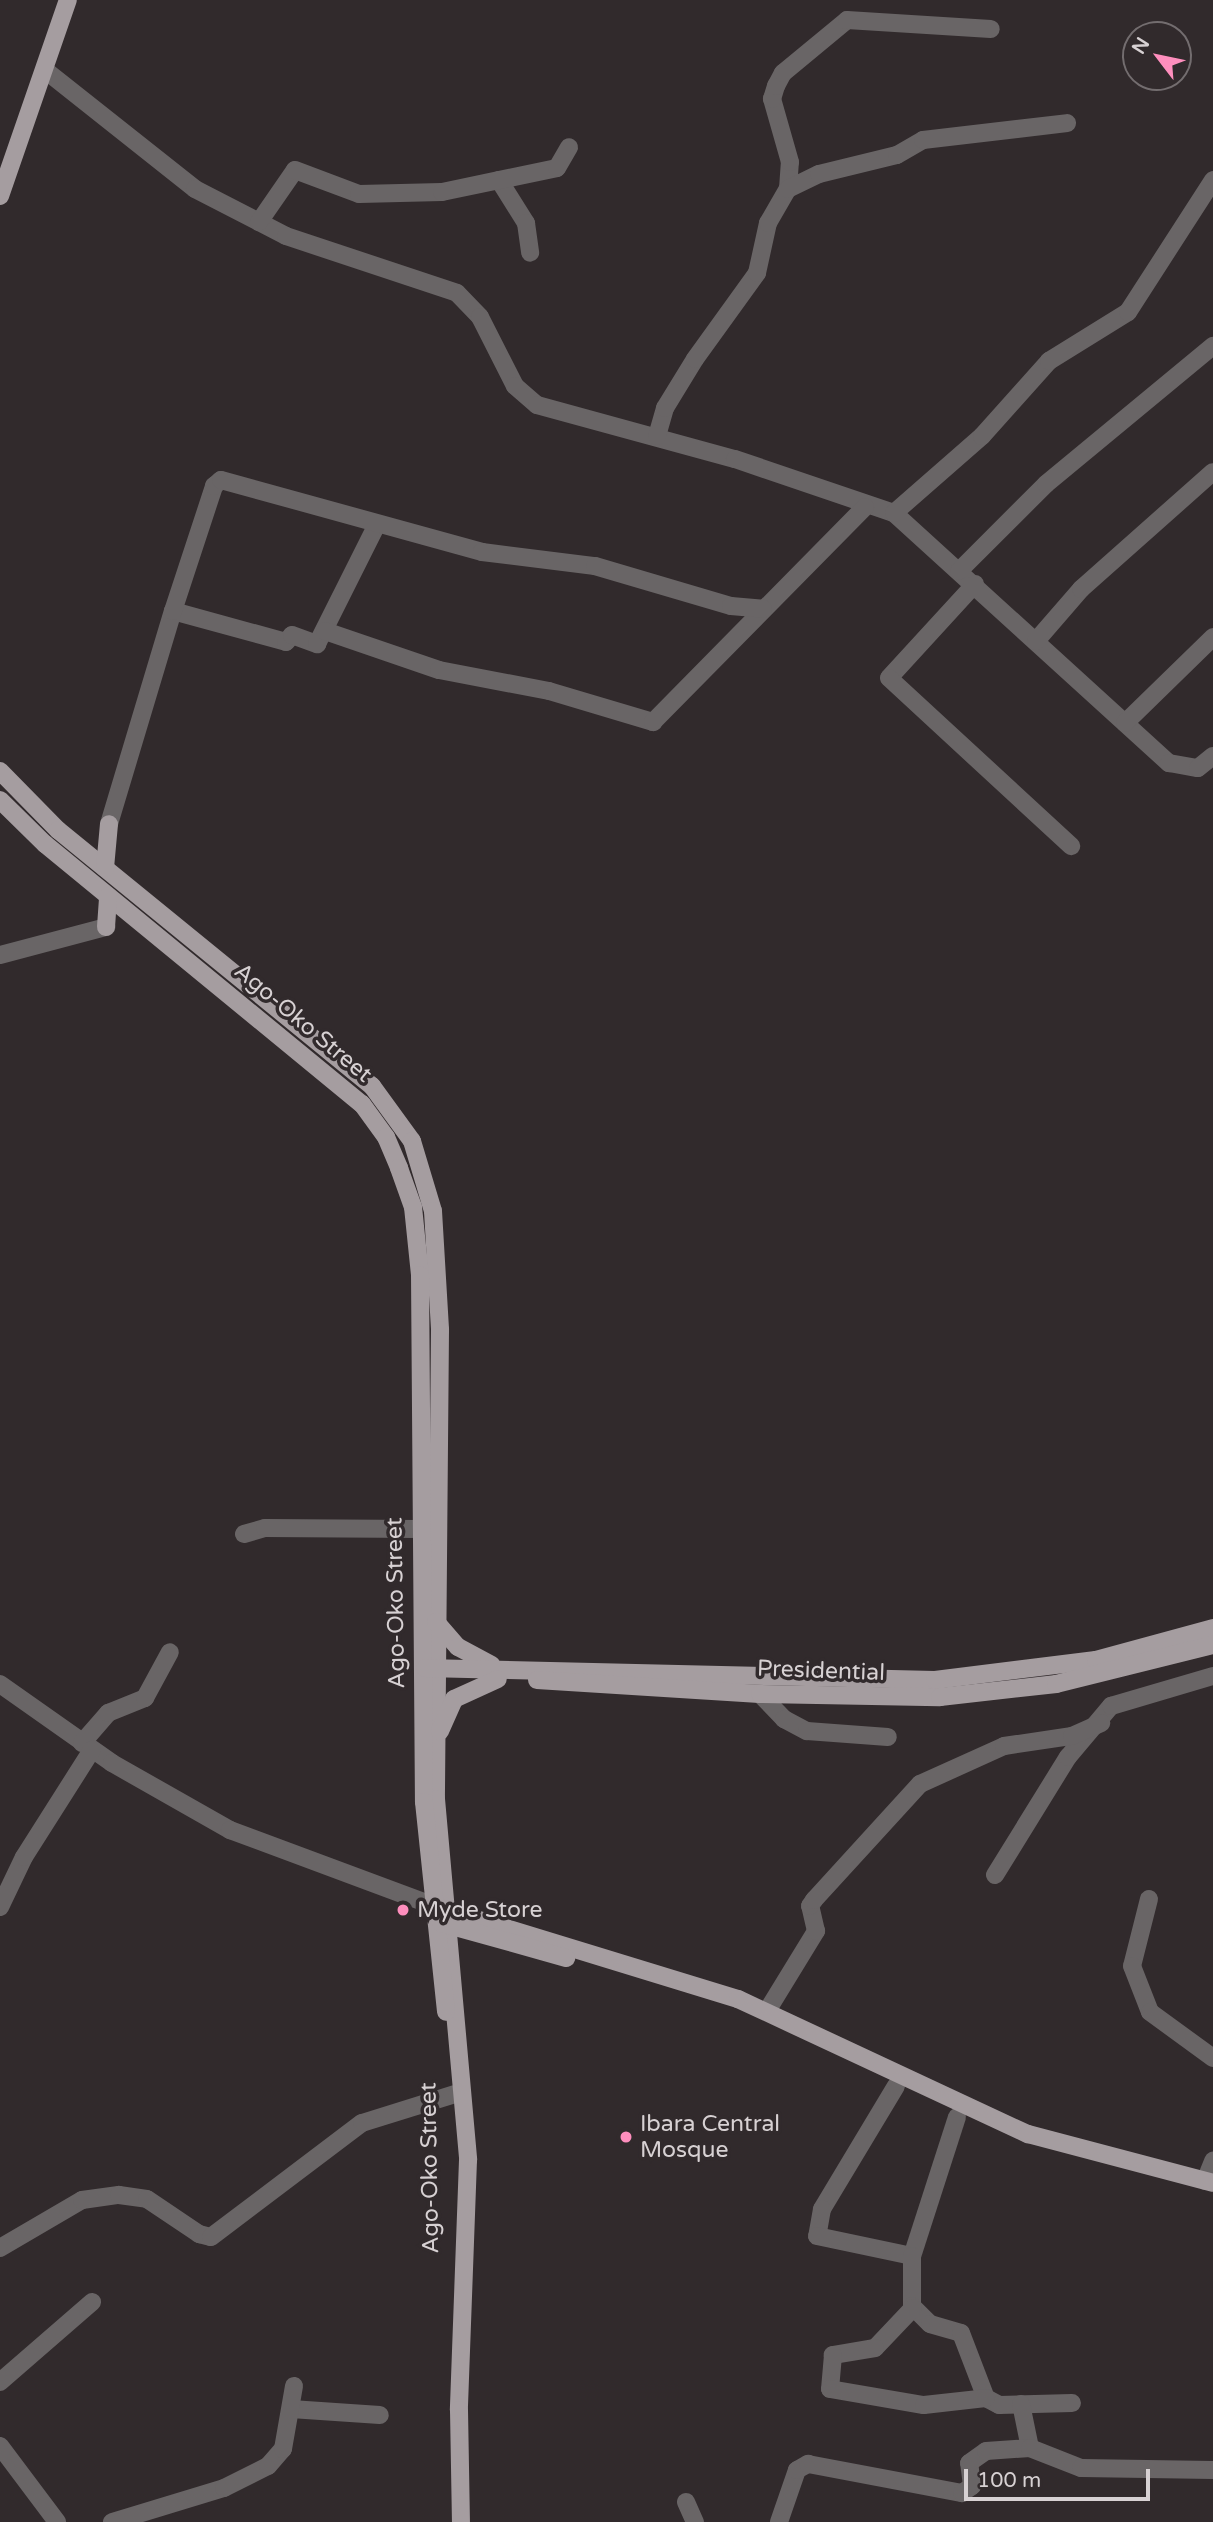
<!DOCTYPE html>
<style>
body{margin:0}
#map{position:relative;width:1213px;height:2522px;overflow:hidden;background:#312a2c;font-family:"Varela Round",sans-serif}
div>[style]{position:absolute}
.minor>*{height:18px;margin:-9px;padding:0 9px;transform-origin:9px;border-radius:9px;background:#696566}
.major>*{height:18px;margin:-9px;padding:0 9px;transform-origin:9px;border-radius:9px;background:#a59da0}
.dots>*{width:19px;height:19px;translate:-50% -50%;box-sizing:border-box;border:4px solid #312a2c;border-radius:50%}
span{translate:-50% -50%;white-space:nowrap;text-align:center;line-height:1.15;-webkit-text-stroke:7px #312a2c;paint-order:stroke}
.street-label{font-size:23px;color:#d7d1d3}
.poi-label{font-size:23px;color:#d7d1d3}
.left{translate:0 -50%;text-align:left}
.north{position:absolute;left:1122px;top:21px;width:70px;height:70px;box-sizing:border-box;background:#312a2c;border:2px solid #736d6f;border-radius:50%;rotate:302deg;font-size:19px;font-weight:700;line-height:28px;text-align:center;color:#d7d1d3}
.north::after{content:'';display:block;margin:auto;width:24px;height:32px;background:#fe8ebd;clip-path:polygon(50% 0,100% 100%,50% 72%,0 100%)}
.scale{position:absolute;left:964px;top:2469px;width:186px;height:32px;box-sizing:border-box;border:4px solid #d7d1d3;border-top:0;padding-left:9px;font-size:21px;line-height:24px;white-space:nowrap;color:#d7d1d3;-webkit-text-stroke:5px #312a2c;paint-order:stroke}
</style>
<div id="map">
<div class="minor">
<i style="left:45px;top:70px;width:191px;rotate:38.4deg"></i>
<i style="left:195px;top:189px;width:102px;rotate:27.3deg"></i>
<i style="left:286px;top:236px;width:180px;rotate:18.4deg"></i>
<i style="left:457px;top:293px;width:33px;rotate:46deg"></i>
<i style="left:480px;top:317px;width:77px;rotate:63.1deg"></i>
<i style="left:515px;top:386px;width:29px;rotate:41deg"></i>
<i style="left:537px;top:405px;width:205px;rotate:15.3deg"></i>
<i style="left:735px;top:459px;width:168px;rotate:18.8deg"></i>
<i style="left:894px;top:513px;width:372px;rotate:42.3deg"></i>
<i style="left:1169px;top:763px;width:29px;rotate:10deg"></i>
<i style="left:1198px;top:768px;width:19px;rotate:-39deg"></i>
<i style="left:499px;top:180px;width:51px;rotate:57.9deg"></i>
<i style="left:526px;top:223px;width:30px;rotate:82deg"></i>
<i style="left:788px;top:189px;width:27px;rotate:-86deg"></i>
<i style="left:790px;top:162px;width:66px;rotate:-105.9deg"></i>
<i style="left:772px;top:99px;width:14px;rotate:-73deg"></i>
<i style="left:776px;top:86px;width:15px;rotate:-62deg"></i>
<i style="left:783px;top:73px;width:83px;rotate:-39.6deg"></i>
<i style="left:847px;top:20px;width:144px;rotate:3.6deg"></i>
<i style="left:259px;top:222px;width:63px;rotate:-55.3deg"></i>
<i style="left:295px;top:170px;width:68px;rotate:20.6deg"></i>
<i style="left:359px;top:194px;width:83px;rotate:-1.4deg"></i>
<i style="left:442px;top:192px;width:117px;rotate:-11.8deg"></i>
<i style="left:557px;top:168px;width:24px;rotate:-60deg"></i>
<i style="left:657px;top:436px;width:29px;rotate:-74deg"></i>
<i style="left:665px;top:408px;width:57px;rotate:-58.5deg"></i>
<i style="left:695px;top:359px;width:106px;rotate:-54.2deg"></i>
<i style="left:757px;top:273px;width:51px;rotate:-77.6deg"></i>
<i style="left:768px;top:223px;width:39px;rotate:-60deg"></i>
<i style="left:788px;top:189px;width:34px;rotate:-26deg"></i>
<i style="left:819px;top:174px;width:80px;rotate:-13.7deg"></i>
<i style="left:897px;top:155px;width:30px;rotate:-30deg"></i>
<i style="left:923px;top:140px;width:145px;rotate:-6.7deg"></i>
<i style="left:894px;top:513px;width:117px;rotate:-41.2deg"></i>
<i style="left:982px;top:436px;width:101px;rotate:-48.2deg"></i>
<i style="left:1049px;top:361px;width:93px;rotate:-31.8deg"></i>
<i style="left:1128px;top:312px;width:157px;rotate:-57.2deg"></i>
<i style="left:959px;top:571px;width:123px;rotate:-45deg"></i>
<i style="left:1046px;top:484px;width:217px;rotate:-39.6deg"></i>
<i style="left:975px;top:584px;width:127px;rotate:132.5deg"></i>
<i style="left:889px;top:678px;width:248px;rotate:42.7deg"></i>
<i style="left:173px;top:611px;width:117px;rotate:15.3deg"></i>
<i style="left:286px;top:642px;width:9px;rotate:-49deg"></i>
<i style="left:292px;top:635px;width:27px;rotate:20deg"></i>
<i style="left:317px;top:644px;width:134px;rotate:-63.4deg"></i>
<i style="left:325px;top:631px;width:120px;rotate:18.9deg"></i>
<i style="left:439px;top:670px;width:112px;rotate:10.8deg"></i>
<i style="left:549px;top:691px;width:109px;rotate:16.6deg"></i>
<i style="left:653px;top:722px;width:302px;rotate:-45.4deg"></i>
<i style="left:1036px;top:641px;width:69px;rotate:-49.1deg"></i>
<i style="left:1081px;top:589px;width:176px;rotate:-41.6deg"></i>
<i style="left:1125px;top:723px;width:123px;rotate:-44.3deg"></i>
<i style="left:109px;top:824px;width:222px;rotate:-73.3deg"></i>
<i style="left:173px;top:611px;width:132px;rotate:-71.8deg"></i>
<i style="left:214px;top:486px;width:9px;rotate:-41deg"></i>
<i style="left:221px;top:480px;width:271px;rotate:15.4deg"></i>
<i style="left:482px;top:552px;width:114px;rotate:7.1deg"></i>
<i style="left:595px;top:566px;width:142px;rotate:16.4deg"></i>
<i style="left:731px;top:606px;width:32px;rotate:5deg"></i>
<i style="left:0;top:955px;width:110px;rotate:-14.8deg"></i>
<i style="left:244px;top:1534px;width:22px;rotate:-16deg"></i>
<i style="left:265px;top:1528px;width:154px;rotate:0.4deg"></i>
<i style="left:0;top:1684px;width:137px;rotate:35.2deg"></i>
<i style="left:112px;top:1763px;width:136px;rotate:29.6deg"></i>
<i style="left:230px;top:1830px;width:218px;rotate:20.4deg"></i>
<i style="left:760px;top:1694px;width:35px;rotate:46deg"></i>
<i style="left:784px;top:1719px;width:26px;rotate:28deg"></i>
<i style="left:807px;top:1731px;width:81px;rotate:4.2deg"></i>
<i style="left:82px;top:1743px;width:40px;rotate:-49deg"></i>
<i style="left:108px;top:1713px;width:40px;rotate:-22deg"></i>
<i style="left:145px;top:1698px;width:52px;rotate:-61.5deg"></i>
<i style="left:995px;top:1875px;width:139px;rotate:-58.3deg"></i>
<i style="left:1068px;top:1757px;width:67px;rotate:-49.9deg"></i>
<i style="left:1111px;top:1706px;width:106px;rotate:-16.4deg"></i>
<i style="left:1149px;top:1899px;width:69px;rotate:104.2deg"></i>
<i style="left:1132px;top:1966px;width:49px;rotate:68.6deg"></i>
<i style="left:1150px;top:2012px;width:78px;rotate:36.1deg"></i>
<i style="left:0;top:1907px;width:55px;rotate:-64.4deg"></i>
<i style="left:24px;top:1857px;width:127px;rotate:-57.6deg"></i>
<i style="left:767px;top:2011px;width:94px;rotate:-58.5deg"></i>
<i style="left:816px;top:1931px;width:26px;rotate:-103deg"></i>
<i style="left:810px;top:1906px;width:7px;rotate:-56deg"></i>
<i style="left:814px;top:1900px;width:157px;rotate:-47.6deg"></i>
<i style="left:920px;top:1784px;width:92px;rotate:-24.3deg"></i>
<i style="left:1004px;top:1746px;width:69px;rotate:-8.4deg"></i>
<i style="left:1072px;top:1736px;width:32px;rotate:-24deg"></i>
<i style="left:896px;top:2086px;width:144px;rotate:121deg"></i>
<i style="left:822px;top:2209px;width:27px;rotate:100deg"></i>
<i style="left:817px;top:2236px;width:97px;rotate:11.9deg"></i>
<i style="left:957px;top:2117px;width:146px;rotate:107.9deg"></i>
<i style="left:912px;top:2256px;width:50px;rotate:90deg"></i>
<i style="left:912px;top:2306px;width:25px;rotate:45deg"></i>
<i style="left:930px;top:2324px;width:32px;rotate:16deg"></i>
<i style="left:961px;top:2333px;width:70px;rotate:69deg"></i>
<i style="left:986px;top:2398px;width:15px;rotate:28deg"></i>
<i style="left:999px;top:2405px;width:73px;rotate:-1.6deg"></i>
<i style="left:1205px;top:2181px;width:22px;rotate:-68deg"></i>
<i style="left:0;top:2248px;width:95px;rotate:-30.3deg"></i>
<i style="left:82px;top:2200px;width:37px;rotate:-8deg"></i>
<i style="left:119px;top:2195px;width:28px;rotate:8deg"></i>
<i style="left:147px;top:2199px;width:63px;rotate:33.9deg"></i>
<i style="left:199px;top:2234px;width:12px;rotate:14deg"></i>
<i style="left:211px;top:2237px;width:189px;rotate:-37.1deg"></i>
<i style="left:362px;top:2123px;width:97px;rotate:-17.3deg"></i>
<i style="left:913px;top:2308px;width:55px;rotate:133.5deg"></i>
<i style="left:875px;top:2348px;width:43px;rotate:170.5deg"></i>
<i style="left:833px;top:2355px;width:34px;rotate:95deg"></i>
<i style="left:830px;top:2389px;width:95px;rotate:9.7deg"></i>
<i style="left:924px;top:2405px;width:62px;rotate:-6.4deg"></i>
<i style="left:0;top:2382px;width:122px;rotate:-41deg"></i>
<i style="left:1021px;top:2404px;width:45px;rotate:78.4deg"></i>
<i style="left:291px;top:2409px;width:89px;rotate:3.9deg"></i>
<i style="left:0;top:2446px;width:95px;rotate:53.1deg"></i>
<i style="left:686px;top:2502px;width:22px;rotate:66deg"></i>
<i style="left:112px;top:2522px;width:117px;rotate:-16.9deg"></i>
<i style="left:224px;top:2488px;width:49px;rotate:-26.6deg"></i>
<i style="left:268px;top:2466px;width:23px;rotate:-49deg"></i>
<i style="left:283px;top:2449px;width:64px;rotate:-80.1deg"></i>
<i style="left:779px;top:2522px;width:55px;rotate:-70.9deg"></i>
<i style="left:797px;top:2470px;width:13px;rotate:-29deg"></i>
<i style="left:808px;top:2464px;width:157px;rotate:10.7deg"></i>
<i style="left:962px;top:2493px;width:12px;rotate:-35deg"></i>
<i style="left:972px;top:2486px;width:23px;rotate:-97deg"></i>
<i style="left:969px;top:2463px;width:21px;rotate:-35deg"></i>
<i style="left:986px;top:2451px;width:44px;rotate:-3.9deg"></i>
<i style="left:1030px;top:2448px;width:55px;rotate:21.4deg"></i>
<i style="left:1081px;top:2468px;width:132px;rotate:0.9deg"></i>
</div>
<div class="major">
<i style="left:0;top:196px;width:207px;rotate:-70.9deg"></i>
<i style="left:0;top:771px;width:83px;rotate:45.5deg"></i>
<i style="left:58px;top:830px;width:405px;rotate:39.2deg"></i>
<i style="left:372px;top:1086px;width:68px;rotate:54deg"></i>
<i style="left:412px;top:1141px;width:73px;rotate:73.3deg"></i>
<i style="left:433px;top:1211px;width:119px;rotate:86.6deg"></i>
<i style="left:440px;top:1330px;width:469px;rotate:90.5deg"></i>
<i style="left:436px;top:1799px;width:362px;rotate:84.9deg"></i>
<i style="left:468px;top:2160px;width:250px;rotate:92.1deg"></i>
<i style="left:459px;top:2410px;width:112px;rotate:89deg"></i>
<i style="left:0;top:800px;width:63px;rotate:44.4deg"></i>
<i style="left:45px;top:844px;width:410px;rotate:39.4deg"></i>
<i style="left:362px;top:1104px;width:41px;rotate:54deg"></i>
<i style="left:386px;top:1137px;width:34px;rotate:67deg"></i>
<i style="left:399px;top:1168px;width:41px;rotate:70.3deg"></i>
<i style="left:413px;top:1207px;width:68px;rotate:84.1deg"></i>
<i style="left:420px;top:1275px;width:527px;rotate:89.57deg"></i>
<i style="left:424px;top:1802px;width:211px;rotate:84deg"></i>
<i style="left:105px;top:868px;width:44px;rotate:-84.8deg"></i>
<i style="left:106px;top:927px;width:31px;rotate:-86deg"></i>
<i style="left:436px;top:1622px;width:33px;rotate:49deg"></i>
<i style="left:458px;top:1647px;width:38px;rotate:28deg"></i>
<i style="left:425px;top:1668px;width:510px;rotate:1.35deg"></i>
<i style="left:935px;top:1680px;width:162px;rotate:-7.1deg"></i>
<i style="left:1096px;top:1660px;width:121px;rotate:-15.3deg"></i>
<i style="left:537px;top:1680px;width:223px;rotate:3.6deg"></i>
<i style="left:760px;top:1694px;width:180px;rotate:1deg"></i>
<i style="left:940px;top:1697px;width:117px;rotate:-6.4deg"></i>
<i style="left:1056px;top:1684px;width:162px;rotate:-14deg"></i>
<i style="left:440px;top:1731px;width:35px;rotate:-66deg"></i>
<i style="left:454px;top:1699px;width:48px;rotate:-24.4deg"></i>
<i style="left:437px;top:1907px;width:315px;rotate:17deg"></i>
<i style="left:738px;top:1999px;width:320px;rotate:25deg"></i>
<i style="left:1028px;top:2134px;width:191px;rotate:14.8deg"></i>
<i style="left:441px;top:1923px;width:130px;rotate:15.6deg"></i>
</div>
<div class="dots">
<i style="left:403px;top:1910px;background:#fe8ebd"></i>
<i style="left:626px;top:2137px;background:#fe8ebd"></i>
</div>
<div class="street-label">
<span style="left:303px;top:1023px;rotate:40deg">Ago-Oko Street</span>
<span style="left:396px;top:1603px;rotate:-91deg">Ago-Oko Street</span>
<span style="left:821px;top:1671px;rotate:2deg">Presidential</span>
<span style="left:430px;top:2168px;rotate:-91deg">Ago-Oko Street</span>
</div>
<div class="poi-label">
<span class="left" style="left:417px;top:1910px">Myde Store</span>
<span class="left" style="left:640px;top:2137px">Ibara Central<br>Mosque</span>
</div>
<div class="north">N</div>
<div class="scale">100 m</div>
</div>
